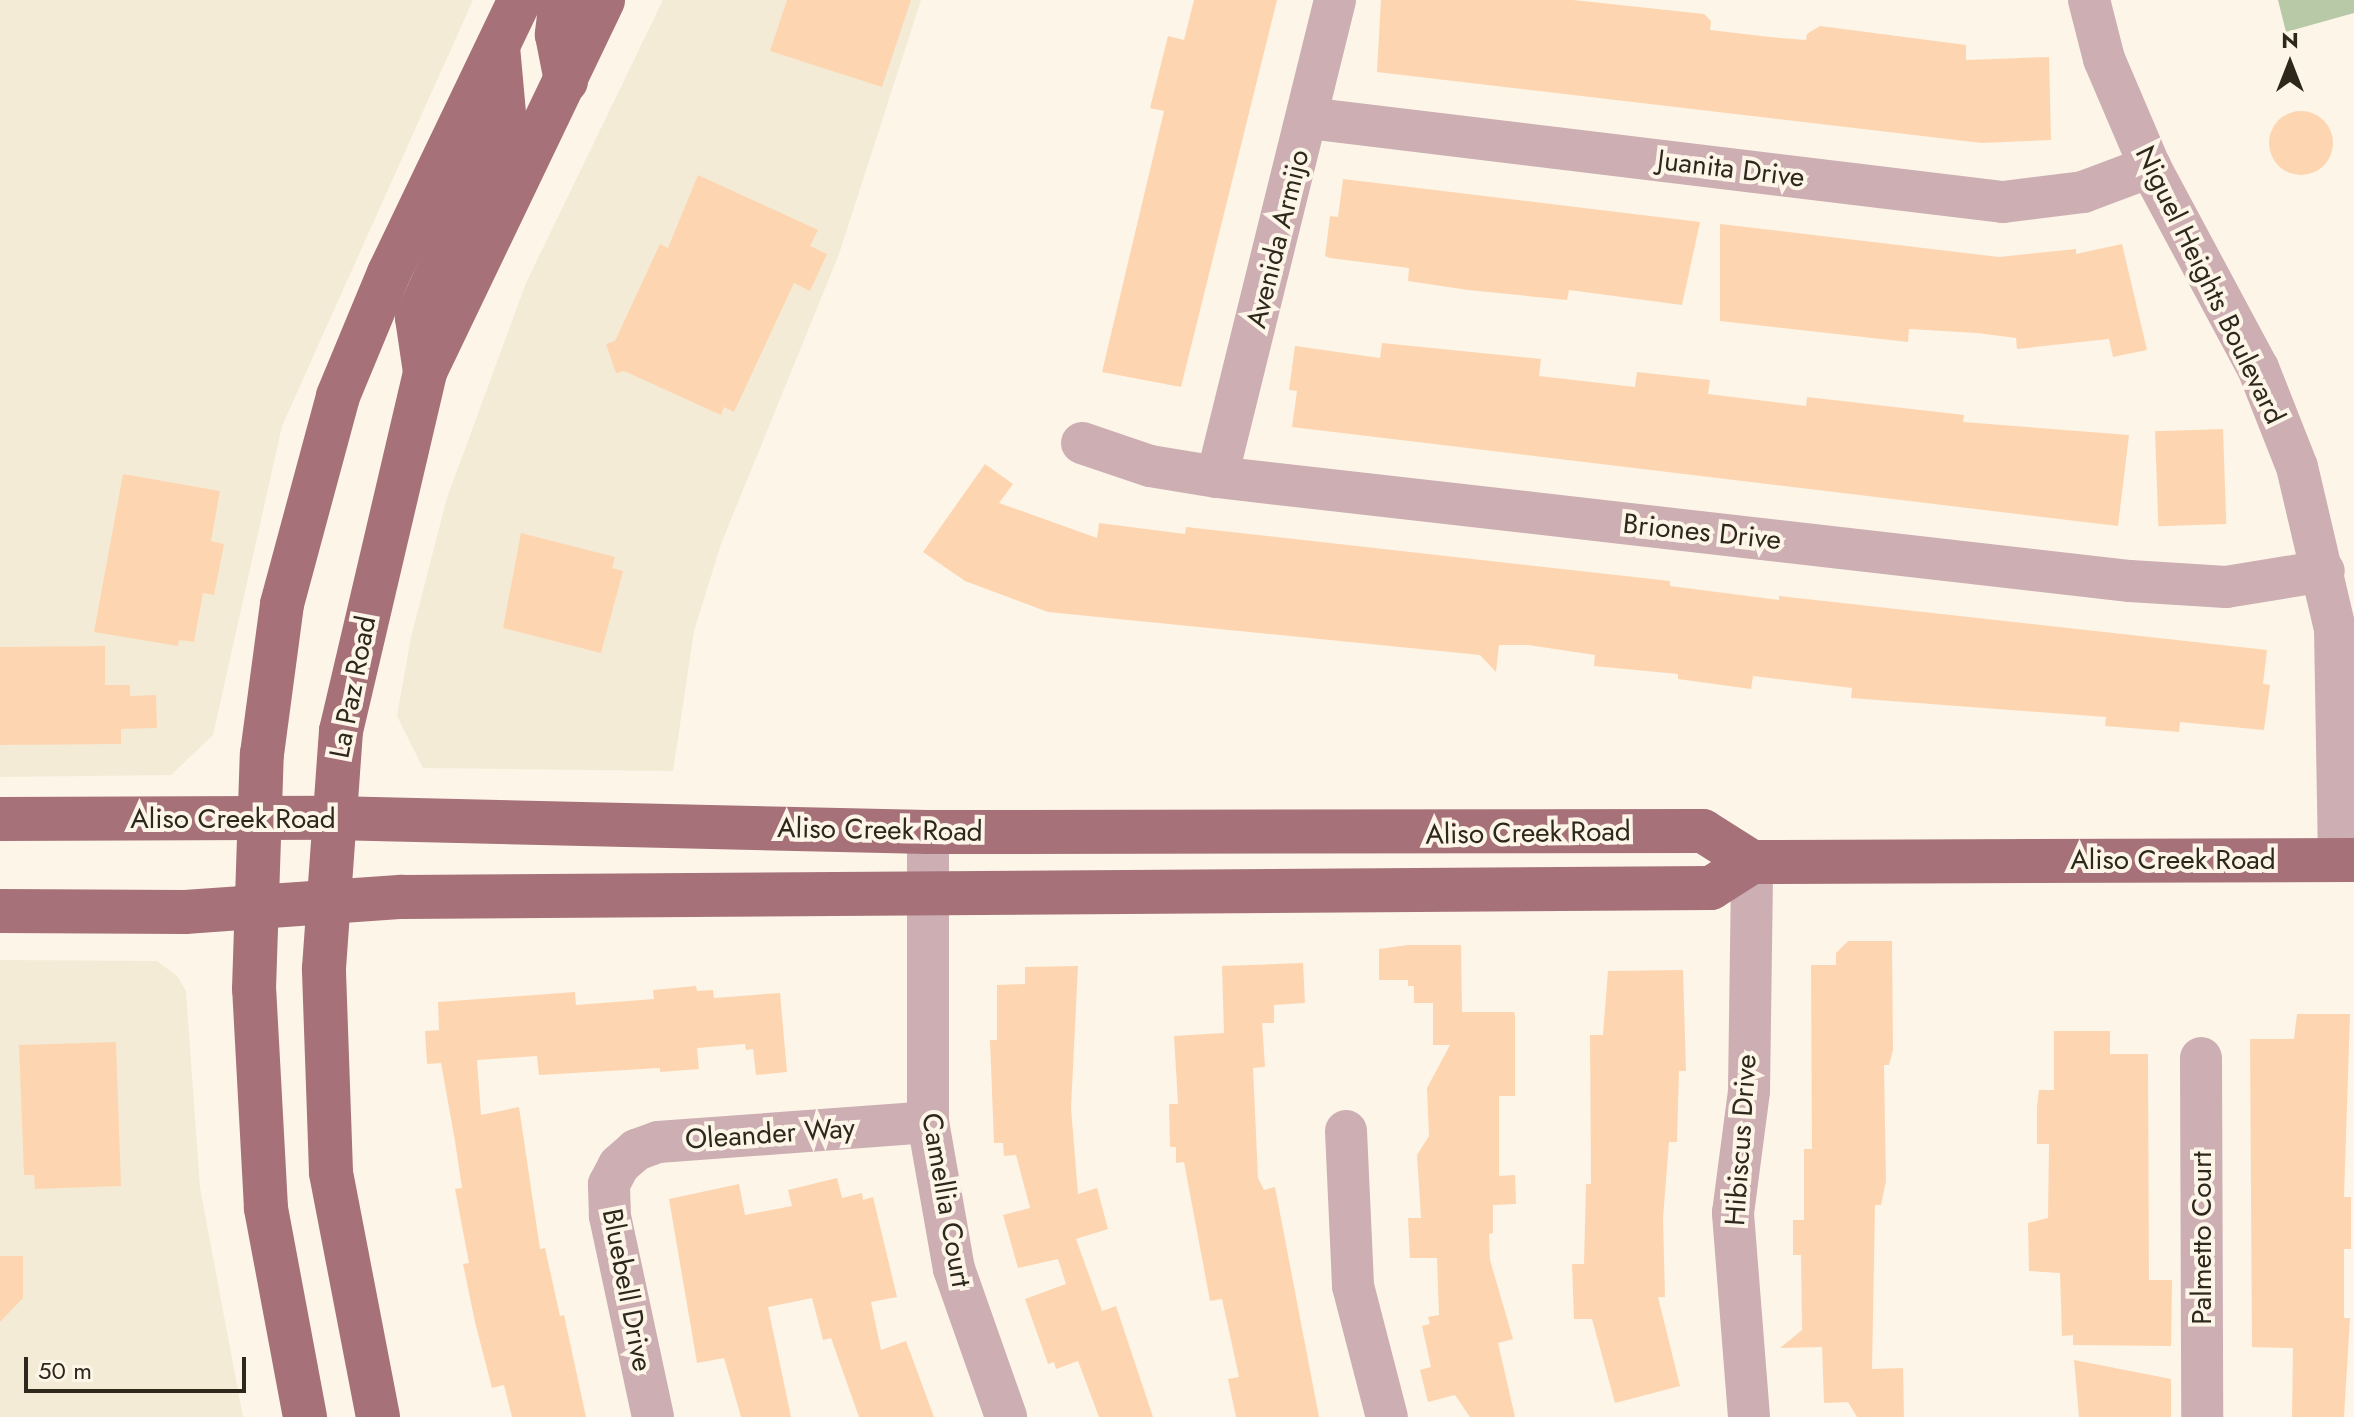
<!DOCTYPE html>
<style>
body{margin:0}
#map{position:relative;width:2354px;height:1417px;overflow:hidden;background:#fcf5e8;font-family:Jost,sans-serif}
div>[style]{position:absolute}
.commercial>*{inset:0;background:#f4ebd6}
.green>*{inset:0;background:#b8c9a7}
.building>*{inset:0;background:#fdd6b1;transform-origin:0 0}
.round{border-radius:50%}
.minor>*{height:42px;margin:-21px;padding:0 21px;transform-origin:21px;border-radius:21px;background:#cdaeb2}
.major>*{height:44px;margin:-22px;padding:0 22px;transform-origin:22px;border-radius:22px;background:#a77179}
span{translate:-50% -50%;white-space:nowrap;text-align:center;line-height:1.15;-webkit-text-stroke:8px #fcf5e8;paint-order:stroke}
.street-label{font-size:28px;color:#2e271c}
.north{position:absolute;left:2250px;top:24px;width:80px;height:80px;-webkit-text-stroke:6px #fcf5e8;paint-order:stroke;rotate:0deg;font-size:22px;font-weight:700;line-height:32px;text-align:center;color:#2e271c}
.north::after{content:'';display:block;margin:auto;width:28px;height:36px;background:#2e271c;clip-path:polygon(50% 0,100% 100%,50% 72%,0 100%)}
.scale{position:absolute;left:24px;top:1357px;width:222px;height:36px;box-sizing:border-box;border:4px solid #2e271c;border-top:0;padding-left:10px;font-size:24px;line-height:28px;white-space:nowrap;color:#2e271c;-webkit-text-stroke:6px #fcf5e8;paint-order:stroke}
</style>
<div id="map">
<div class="commercial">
<i style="clip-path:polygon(0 0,473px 0,282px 426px,213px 735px,171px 775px,0 777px)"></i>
<i style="clip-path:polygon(663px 0,921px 0,839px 254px,721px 544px,694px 631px,673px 771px,423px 768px,397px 716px,411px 637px,447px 498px,526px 283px)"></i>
<i style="clip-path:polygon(0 960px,157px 961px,177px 976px,186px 991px,200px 1188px,243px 1417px,0 1417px)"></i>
</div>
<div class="green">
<i style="clip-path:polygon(2278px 0,2354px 0,2354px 13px,2286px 32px)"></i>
</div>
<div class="building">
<i style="clip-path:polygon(787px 0,911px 0,882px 87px,770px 51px)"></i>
<i style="clip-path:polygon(1194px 0,1277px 0,1181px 387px,1102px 372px,1164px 111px,1150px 108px,1168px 36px,1184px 40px)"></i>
<i style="clip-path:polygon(1381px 0,1573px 0,1704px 14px,1711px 21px,1710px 30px,1770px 37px,1806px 40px,1807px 34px,1820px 26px,1966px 45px,1966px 60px,2049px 57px,2051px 140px,1982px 143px,1377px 72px)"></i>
<i class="round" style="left:2269px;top:111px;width:64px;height:64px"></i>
<i style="clip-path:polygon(698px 175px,818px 230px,810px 246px,827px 254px,810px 291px,794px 283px,734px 412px,724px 407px,721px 415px,624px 371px,616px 373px,606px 344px,615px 341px,660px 244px,668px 248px)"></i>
<i style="clip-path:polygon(1343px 179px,1700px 222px,1682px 305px,1569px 290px,1567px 300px,1468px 290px,1408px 281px,1409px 268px,1330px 258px,1325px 256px,1330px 216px,1338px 217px)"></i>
<i style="clip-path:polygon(1720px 224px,1999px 257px,2076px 249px,2076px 254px,2122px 244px,2147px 350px,2113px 357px,2109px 339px,2017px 349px,2016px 338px,1977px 333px,1909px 329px,1908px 342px,1720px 321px)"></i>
<i style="clip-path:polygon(1382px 343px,1541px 359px,1539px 376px,1635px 387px,1637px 372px,1710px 380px,1708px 394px,1806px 406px,1807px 397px,1964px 415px,1963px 422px,2129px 435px,2118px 526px,1292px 427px,1297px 391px,1289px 390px,1295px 346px,1380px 358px)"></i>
<i style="left:2223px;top:429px;width:95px;height:68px;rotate:88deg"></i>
<i style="clip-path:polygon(985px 464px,1013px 484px,999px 503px,1097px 538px,1099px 523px,1185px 534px,1186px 527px,1670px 581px,1670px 586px,1779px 600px,1779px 596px,2267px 650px,2263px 684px,2270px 685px,2264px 730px,2180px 722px,2179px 732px,2105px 726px,2106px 717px,1851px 698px,1852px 688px,1753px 676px,1751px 689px,1678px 679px,1678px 674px,1594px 666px,1595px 655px,1528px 645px,1499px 645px,1496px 672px,1480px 655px,1048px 612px,965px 581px,923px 552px)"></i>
<i style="clip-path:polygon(123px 474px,220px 491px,211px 541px,224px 544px,214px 595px,203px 593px,194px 642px,179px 640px,178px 646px,94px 632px)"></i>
<i style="clip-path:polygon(521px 533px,615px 557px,612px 568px,623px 571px,601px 653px,503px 628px)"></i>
<i style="clip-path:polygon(105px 646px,105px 685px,130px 685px,130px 696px,156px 695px,157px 728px,121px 729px,121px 744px,0 745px,0 647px)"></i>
<i style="clip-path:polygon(1848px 941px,1892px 941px,1893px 1050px,1889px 1065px,1884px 1065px,1886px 1181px,1881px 1205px,1875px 1205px,1872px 1369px,1903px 1368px,1904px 1417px,1857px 1417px,1848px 1402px,1824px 1403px,1822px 1347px,1780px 1348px,1802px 1330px,1801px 1255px,1793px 1255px,1793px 1220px,1804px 1220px,1804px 1149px,1812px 1149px,1811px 965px,1836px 965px,1836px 953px)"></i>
<i style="clip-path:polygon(1408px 945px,1461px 945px,1462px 1012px,1514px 1012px,1515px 1016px,1515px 1096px,1499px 1096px,1499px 1176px,1515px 1175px,1516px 1204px,1493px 1205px,1493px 1233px,1489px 1234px,1490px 1260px,1513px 1339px,1498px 1343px,1515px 1417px,1470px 1417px,1455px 1395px,1428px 1402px,1420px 1370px,1431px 1367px,1422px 1326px,1430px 1324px,1428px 1317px,1439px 1315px,1437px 1258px,1410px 1258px,1408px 1218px,1421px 1218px,1417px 1155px,1429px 1136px,1427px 1088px,1450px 1045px,1433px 1045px,1433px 1003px,1414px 1003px,1414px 986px,1408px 986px,1408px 980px,1379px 980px,1379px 949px)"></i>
<i style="clip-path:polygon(1303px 963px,1305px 1003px,1274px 1005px,1274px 1023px,1262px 1023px,1265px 1067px,1253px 1068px,1258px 1178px,1264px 1190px,1275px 1187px,1319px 1417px,1236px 1417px,1228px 1379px,1239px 1377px,1222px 1299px,1210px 1301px,1184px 1162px,1176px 1163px,1176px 1147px,1170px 1147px,1169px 1104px,1178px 1104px,1174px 1036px,1224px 1033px,1222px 966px)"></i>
<i style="clip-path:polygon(1078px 966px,1071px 1108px,1078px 1194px,1097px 1188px,1108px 1229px,1076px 1239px,1102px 1311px,1116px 1306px,1153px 1417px,1099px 1417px,1078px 1361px,1056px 1369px,1054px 1362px,1048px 1364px,1025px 1299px,1066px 1284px,1058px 1259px,1018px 1268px,1003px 1215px,1030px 1208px,1016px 1155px,1004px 1156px,1003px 1143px,994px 1143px,990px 1040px,997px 1040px,997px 985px,1025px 984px,1025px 967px)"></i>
<i style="clip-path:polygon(1683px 970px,1686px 1071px,1679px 1071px,1677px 1142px,1669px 1142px,1663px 1218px,1665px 1297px,1658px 1297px,1680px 1386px,1615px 1403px,1592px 1319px,1574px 1319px,1572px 1264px,1584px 1264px,1586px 1184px,1591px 1184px,1590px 1035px,1603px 1035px,1608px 971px)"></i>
<i style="clip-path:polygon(696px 986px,697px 991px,713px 990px,714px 998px,780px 993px,787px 1072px,756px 1075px,753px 1049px,746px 1050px,745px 1044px,697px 1048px,699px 1069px,660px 1072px,660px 1068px,539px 1075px,537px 1056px,477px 1060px,481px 1115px,519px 1107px,540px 1249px,545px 1248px,560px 1316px,564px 1315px,586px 1417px,512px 1417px,504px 1385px,492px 1388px,475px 1322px,463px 1264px,469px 1263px,455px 1189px,462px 1188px,455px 1141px,441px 1063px,427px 1064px,425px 1031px,439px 1030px,438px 1002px,575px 992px,576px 1005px,654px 999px,653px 990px)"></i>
<i style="clip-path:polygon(2297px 1014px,2350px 1014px,2344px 1197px,2351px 1197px,2351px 1249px,2344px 1249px,2344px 1318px,2350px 1318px,2344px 1417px,2292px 1417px,2293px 1348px,2252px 1347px,2250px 1039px,2294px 1039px)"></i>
<i style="clip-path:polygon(2054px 1031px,2110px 1031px,2110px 1054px,2148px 1054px,2149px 1280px,2172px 1280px,2171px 1346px,2073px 1345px,2073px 1335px,2062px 1336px,2060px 1273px,2029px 1271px,2028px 1223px,2048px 1218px,2049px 1144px,2037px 1144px,2037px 1107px,2039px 1090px,2054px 1090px)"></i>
<i style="clip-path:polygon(116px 1042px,121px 1186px,35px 1189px,34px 1175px,24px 1175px,19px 1045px)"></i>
<i style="clip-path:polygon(837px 1178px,842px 1198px,862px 1193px,863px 1200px,873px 1197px,897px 1297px,871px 1302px,881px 1350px,906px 1341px,934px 1417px,859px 1417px,831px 1338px,823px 1340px,812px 1298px,768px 1307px,791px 1417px,741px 1417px,724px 1358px,697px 1363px,669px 1199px,739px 1184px,745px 1215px,792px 1206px,788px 1190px)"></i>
<i style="clip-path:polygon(0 1256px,23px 1256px,23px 1298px,0 1322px)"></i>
<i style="clip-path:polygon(2074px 1360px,2171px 1379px,2171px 1417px,2079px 1417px)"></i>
</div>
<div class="minor">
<i style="left:2089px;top:0;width:61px;rotate:75.7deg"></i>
<i style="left:2104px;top:59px;width:117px;rotate:66.9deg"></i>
<i style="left:2150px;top:167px;width:228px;rotate:61.8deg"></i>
<i style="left:2258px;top:368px;width:106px;rotate:68.5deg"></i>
<i style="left:2297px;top:467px;width:166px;rotate:76.8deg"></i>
<i style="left:2335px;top:629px;width:231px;rotate:89deg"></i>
<i style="left:1308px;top:118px;width:700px;rotate:6.89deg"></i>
<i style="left:2003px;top:202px;width:81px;rotate:-7.1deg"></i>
<i style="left:2083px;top:192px;width:72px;rotate:-20.5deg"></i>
<i style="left:1082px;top:443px;width:72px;rotate:18.7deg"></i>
<i style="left:1150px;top:466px;width:68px;rotate:9.3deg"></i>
<i style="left:1217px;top:477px;width:919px;rotate:6.5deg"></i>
<i style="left:2130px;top:581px;width:96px;rotate:3.6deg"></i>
<i style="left:2226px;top:587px;width:99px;rotate:-9.3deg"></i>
<i style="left:1217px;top:477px;width:491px;rotate:-76.1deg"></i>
<i style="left:928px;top:832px;width:290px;rotate:90deg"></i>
<i style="left:928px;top:1122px;width:149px;rotate:80deg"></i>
<i style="left:954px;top:1269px;width:157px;rotate:70.6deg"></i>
<i style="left:2201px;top:1058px;width:359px;rotate:89.8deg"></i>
<i style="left:1346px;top:1131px;width:155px;rotate:87.4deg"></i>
<i style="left:1353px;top:1286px;width:135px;rotate:75.5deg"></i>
<i style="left:653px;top:1417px;width:206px;rotate:-102.1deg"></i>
<i style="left:610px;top:1216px;width:32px;rotate:-92deg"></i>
<i style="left:609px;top:1184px;width:21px;rotate:-62deg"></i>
<i style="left:619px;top:1165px;width:23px;rotate:-41deg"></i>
<i style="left:636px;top:1150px;width:23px;rotate:-20deg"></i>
<i style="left:658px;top:1142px;width:271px;rotate:-4.2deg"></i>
<i style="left:1749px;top:1417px;width:205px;rotate:-94.5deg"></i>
<i style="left:1733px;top:1213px;width:123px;rotate:-82.5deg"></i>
<i style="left:1749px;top:1091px;width:229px;rotate:-89.2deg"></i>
</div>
<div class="major">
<i style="left:561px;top:0;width:35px;rotate:97deg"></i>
<i style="left:557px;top:35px;width:47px;rotate:78.9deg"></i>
<i style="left:425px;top:372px;width:55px;rotate:-98.4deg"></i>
<i style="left:417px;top:318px;width:213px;rotate:-65.6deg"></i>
<i style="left:505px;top:124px;width:77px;rotate:-95.2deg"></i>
<i style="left:0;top:819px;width:332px;rotate:-0.2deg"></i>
<i style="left:332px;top:818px;width:596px;rotate:1.35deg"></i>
<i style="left:928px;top:832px;width:775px;rotate:-0.07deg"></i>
<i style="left:1703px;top:831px;width:58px;rotate:32.3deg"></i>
<i style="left:0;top:911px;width:185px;rotate:0.3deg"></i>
<i style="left:185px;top:912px;width:218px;rotate:-4deg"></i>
<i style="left:402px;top:897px;width:1309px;rotate:-0.39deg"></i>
<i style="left:1711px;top:888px;width:49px;rotate:-32.4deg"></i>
<i style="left:1752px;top:862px;width:602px;rotate:-0.19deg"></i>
<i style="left:305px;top:1417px;width:213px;rotate:-100.6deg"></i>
<i style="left:266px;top:1208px;width:219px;rotate:-93.1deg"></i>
<i style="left:254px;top:989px;width:235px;rotate:-88.1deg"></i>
<i style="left:262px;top:754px;width:151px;rotate:-82.4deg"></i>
<i style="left:282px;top:604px;width:215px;rotate:-74.9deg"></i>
<i style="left:338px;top:396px;width:133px;rotate:-67.5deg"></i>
<i style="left:389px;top:273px;width:303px;rotate:-64.4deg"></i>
<i style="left:378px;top:1417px;width:249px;rotate:-100.9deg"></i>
<i style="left:331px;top:1172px;width:204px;rotate:-92deg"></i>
<i style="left:324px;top:968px;width:238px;rotate:-85.9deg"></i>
<i style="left:341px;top:731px;width:369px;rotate:-76.8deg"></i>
<i style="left:425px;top:372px;width:412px;rotate:-64.4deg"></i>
</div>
<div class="street-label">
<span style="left:1731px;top:169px;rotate:7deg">Juanita Drive</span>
<span style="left:1278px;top:239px;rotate:-76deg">Avenida Armijo</span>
<span style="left:2210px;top:285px;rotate:64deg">Niguel Heights Boulevard</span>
<span style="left:1702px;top:532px;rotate:6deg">Briones Drive</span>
<span style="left:353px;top:687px;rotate:-79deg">La Paz Road</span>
<span style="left:233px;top:819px">Aliso Creek Road</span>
<span style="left:880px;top:830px;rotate:1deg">Aliso Creek Road</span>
<span style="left:1528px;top:833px;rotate:-1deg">Aliso Creek Road</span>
<span style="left:2173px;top:860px">Aliso Creek Road</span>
<span style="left:770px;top:1134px;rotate:-4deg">Oleander Way</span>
<span style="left:1741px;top:1140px;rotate:-86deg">Hibiscus Drive</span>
<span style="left:946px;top:1200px;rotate:80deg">Camellia Court</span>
<span style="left:2202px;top:1238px;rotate:-90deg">Palmetto Court</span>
<span style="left:627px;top:1290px;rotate:79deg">Bluebell Drive</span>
</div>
<div class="north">N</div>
<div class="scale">50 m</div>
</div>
